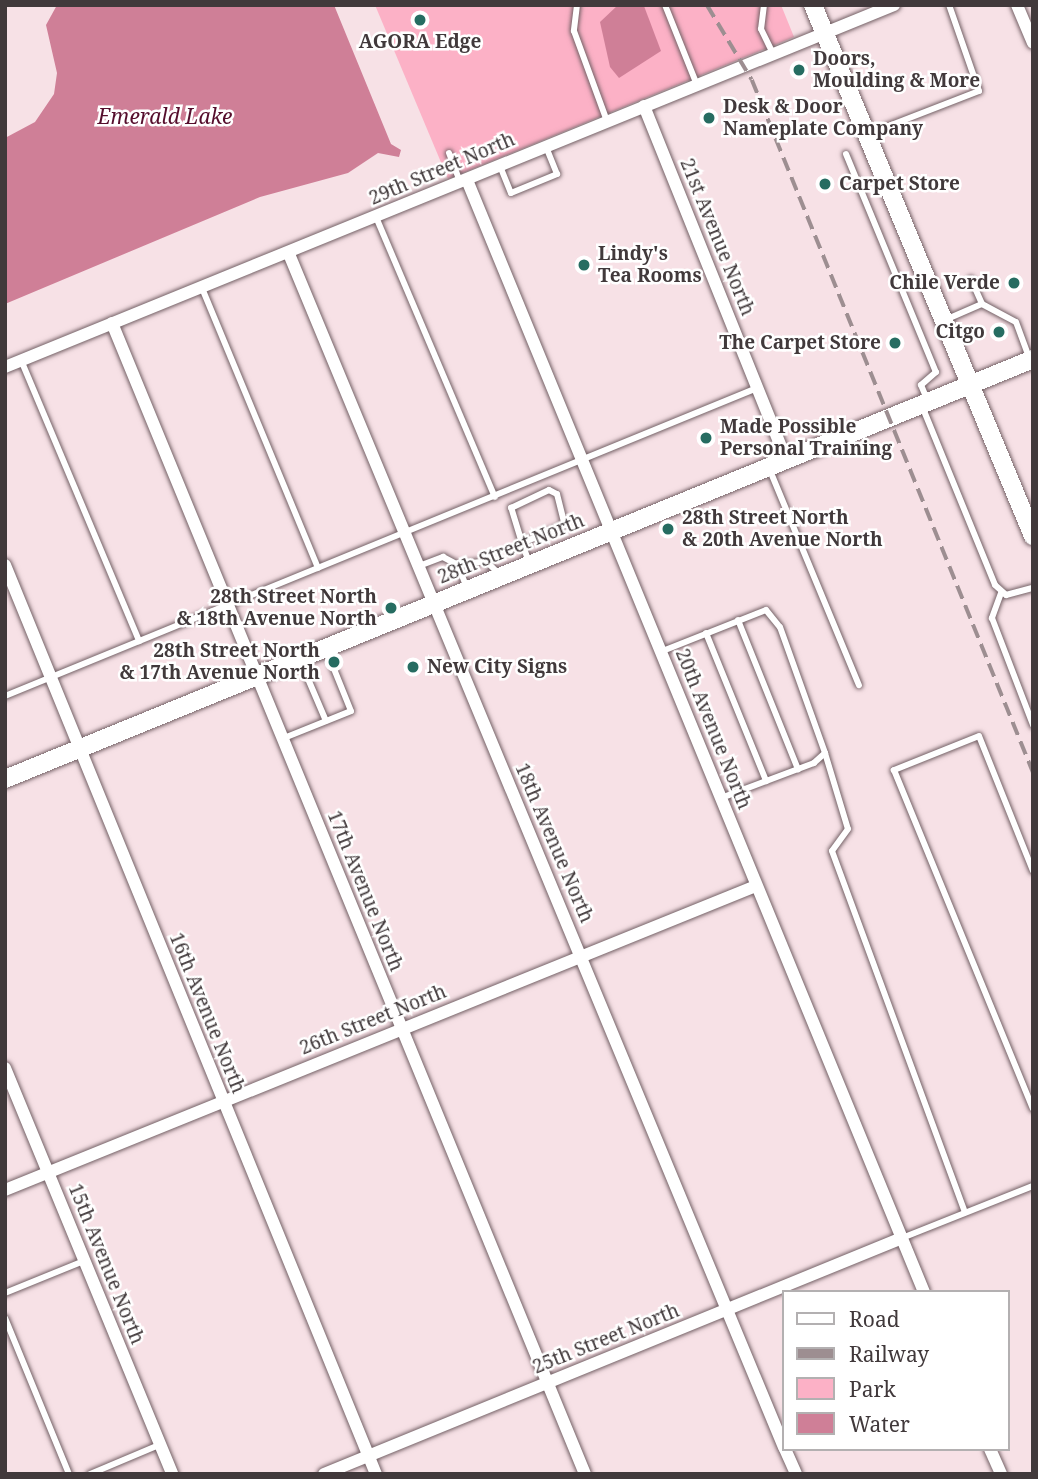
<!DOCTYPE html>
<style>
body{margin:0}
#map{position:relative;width:1038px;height:1479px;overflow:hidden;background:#f7e1e6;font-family:"Noto Serif",serif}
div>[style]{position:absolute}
.green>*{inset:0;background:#fcb1c6}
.water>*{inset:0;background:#cf7f97}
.roads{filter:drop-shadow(0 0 2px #746166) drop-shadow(0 0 2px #746166)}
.lane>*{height:6px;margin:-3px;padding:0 3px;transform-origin:3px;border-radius:3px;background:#fff}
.street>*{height:12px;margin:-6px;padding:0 6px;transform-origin:6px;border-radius:6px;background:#fff}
.secondary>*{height:18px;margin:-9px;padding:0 9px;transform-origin:9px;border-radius:9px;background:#fff}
.rail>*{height:3.5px;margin-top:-1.75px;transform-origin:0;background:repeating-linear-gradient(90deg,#9d8e91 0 14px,transparent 0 21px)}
.dots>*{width:19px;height:19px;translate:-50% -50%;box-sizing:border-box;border:4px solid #fff;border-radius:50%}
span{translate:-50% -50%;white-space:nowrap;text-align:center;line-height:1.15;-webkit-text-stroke:5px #fff;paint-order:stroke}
.poi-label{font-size:19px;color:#41393b;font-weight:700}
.left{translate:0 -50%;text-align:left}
.right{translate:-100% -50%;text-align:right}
.street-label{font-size:19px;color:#41393b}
.water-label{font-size:21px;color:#550d2c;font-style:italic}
.frame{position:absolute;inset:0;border:7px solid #41393b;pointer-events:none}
.legend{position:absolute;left:782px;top:1290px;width:228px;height:161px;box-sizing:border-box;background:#fff;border:2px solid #b3b0b1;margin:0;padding:9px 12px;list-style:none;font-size:21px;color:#41393b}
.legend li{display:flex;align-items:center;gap:14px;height:35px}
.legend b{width:35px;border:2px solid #b3b0b1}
</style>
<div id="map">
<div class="green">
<i style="clip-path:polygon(375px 5px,781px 5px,794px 37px,448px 179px)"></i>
</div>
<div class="water">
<i style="clip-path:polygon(57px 5px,334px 5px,391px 144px,401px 150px,399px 157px,378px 153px,348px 173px,260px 197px,5px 304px,5px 138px,35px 122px,54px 94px,57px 73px,46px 25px)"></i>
<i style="clip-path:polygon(618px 5px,644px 6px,661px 51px,619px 78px,610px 67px,600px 22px)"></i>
</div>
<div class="roads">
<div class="lane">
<i style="left:577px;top:5px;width:26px;rotate:97deg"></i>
<i style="left:574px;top:31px;width:96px;rotate:69.9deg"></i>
<i style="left:665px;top:5px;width:86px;rotate:68.2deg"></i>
<i style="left:764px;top:5px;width:24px;rotate:97deg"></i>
<i style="left:761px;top:29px;width:28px;rotate:64deg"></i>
<i style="left:868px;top:134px;width:119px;rotate:-21.2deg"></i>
<i style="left:979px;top:91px;width:91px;rotate:-109.2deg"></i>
<i style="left:449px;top:153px;width:30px;rotate:69deg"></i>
<i style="left:846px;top:154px;width:236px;rotate:67.6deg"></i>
<i style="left:936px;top:372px;width:20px;rotate:139deg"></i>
<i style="left:921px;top:385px;width:15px;rotate:67deg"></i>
<i style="left:500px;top:166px;width:29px;rotate:68deg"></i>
<i style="left:511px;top:193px;width:50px;rotate:-22.4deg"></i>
<i style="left:557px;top:174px;width:29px;rotate:-112deg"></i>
<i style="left:376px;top:217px;width:304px;rotate:67deg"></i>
<i style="left:971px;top:279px;width:27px;rotate:66deg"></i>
<i style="left:202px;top:288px;width:303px;rotate:67.5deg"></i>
<i style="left:945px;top:320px;width:40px;rotate:-23.4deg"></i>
<i style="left:982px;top:304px;width:38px;rotate:28deg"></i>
<i style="left:1016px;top:322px;width:40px;rotate:69.8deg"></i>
<i style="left:21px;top:360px;width:305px;rotate:67.2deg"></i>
<i style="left:922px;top:406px;width:193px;rotate:67.8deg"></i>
<i style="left:995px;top:585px;width:15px;rotate:42deg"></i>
<i style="left:1006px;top:595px;width:28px;rotate:-15deg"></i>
<i style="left:769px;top:468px;width:235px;rotate:67.5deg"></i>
<i style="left:549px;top:490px;width:9px;rotate:27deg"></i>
<i style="left:557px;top:494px;width:32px;rotate:76deg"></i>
<i style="left:565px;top:525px;width:47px;rotate:157.3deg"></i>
<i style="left:522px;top:543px;width:37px;rotate:-107deg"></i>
<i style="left:511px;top:508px;width:42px;rotate:-25.3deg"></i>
<i style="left:522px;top:543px;width:20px;rotate:70deg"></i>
<i style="left:458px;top:565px;width:26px;rotate:69deg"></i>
<i style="left:419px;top:566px;width:26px;rotate:-21deg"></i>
<i style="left:443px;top:557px;width:17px;rotate:28deg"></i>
<i style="left:458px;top:565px;width:28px;rotate:-8deg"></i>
<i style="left:486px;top:561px;width:20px;rotate:45deg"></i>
<i style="left:1001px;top:593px;width:27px;rotate:110deg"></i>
<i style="left:992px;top:618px;width:115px;rotate:69deg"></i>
<i style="left:738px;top:620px;width:161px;rotate:68.1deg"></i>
<i style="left:706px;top:633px;width:160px;rotate:67.9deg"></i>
<i style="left:660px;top:652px;width:114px;rotate:-21.6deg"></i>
<i style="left:766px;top:610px;width:22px;rotate:51deg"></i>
<i style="left:780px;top:627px;width:134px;rotate:70.3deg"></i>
<i style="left:825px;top:753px;width:15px;rotate:138deg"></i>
<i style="left:814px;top:763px;width:99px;rotate:159.4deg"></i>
<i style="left:300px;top:660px;width:66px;rotate:66.9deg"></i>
<i style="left:5px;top:696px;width:813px;rotate:-22.27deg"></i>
<i style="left:284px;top:738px;width:72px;rotate:-21.9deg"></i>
<i style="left:351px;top:711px;width:67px;rotate:-112deg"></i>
<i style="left:825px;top:753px;width:79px;rotate:73.2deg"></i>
<i style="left:848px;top:829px;width:27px;rotate:126deg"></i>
<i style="left:832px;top:851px;width:385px;rotate:69.8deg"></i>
<i style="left:1033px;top:871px;width:145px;rotate:-111.8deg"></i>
<i style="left:979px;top:736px;width:92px;rotate:158.2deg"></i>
<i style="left:894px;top:770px;width:366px;rotate:67.7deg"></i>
<i style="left:902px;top:1238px;width:141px;rotate:-21.7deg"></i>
<i style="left:5px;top:1293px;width:85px;rotate:-22.1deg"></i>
<i style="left:5px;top:1318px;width:169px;rotate:67.7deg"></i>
<i style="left:90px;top:1474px;width:75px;rotate:-22.8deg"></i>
</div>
<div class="street">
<i style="left:1017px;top:5px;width:41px;rotate:67.2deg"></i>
<i style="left:644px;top:106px;width:380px;rotate:68.1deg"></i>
<i style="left:467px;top:180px;width:1202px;rotate:67.66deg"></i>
<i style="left:289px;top:254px;width:1292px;rotate:67.47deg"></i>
<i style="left:112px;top:323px;width:1244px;rotate:67.66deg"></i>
<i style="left:5px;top:367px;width:960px;rotate:-22.16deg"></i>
<i style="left:5px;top:565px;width:982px;rotate:67.8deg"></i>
<i style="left:5px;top:1068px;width:439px;rotate:67.6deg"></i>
<i style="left:5px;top:1190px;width:810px;rotate:-22.04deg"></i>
<i style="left:785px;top:1449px;width:27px;rotate:66deg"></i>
<i style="left:990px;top:1449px;width:27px;rotate:66deg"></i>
<i style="left:324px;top:1474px;width:624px;rotate:-22.21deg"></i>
</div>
<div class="secondary">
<i style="left:813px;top:5px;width:575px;rotate:67.5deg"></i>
<i style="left:5px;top:779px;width:1110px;rotate:-22.22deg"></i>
</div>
</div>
<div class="rail">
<i style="left:707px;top:5px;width:87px;rotate:59deg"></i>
<i style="left:752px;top:80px;width:747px;rotate:67.9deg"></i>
</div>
<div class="dots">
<i style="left:420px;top:20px;background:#266c61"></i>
<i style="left:799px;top:70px;background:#266c61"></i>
<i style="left:709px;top:118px;background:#266c61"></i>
<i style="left:825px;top:184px;background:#266c61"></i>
<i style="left:584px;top:265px;background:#266c61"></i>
<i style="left:1014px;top:283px;background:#266c61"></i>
<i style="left:999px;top:332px;background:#266c61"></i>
<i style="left:895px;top:343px;background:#266c61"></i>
<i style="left:706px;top:438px;background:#266c61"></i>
<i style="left:668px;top:529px;background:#266c61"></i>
<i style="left:391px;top:608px;background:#266c61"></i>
<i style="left:334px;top:662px;background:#266c61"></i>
<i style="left:413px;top:667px;background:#266c61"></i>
</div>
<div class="poi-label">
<span style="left:420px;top:42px">AGORA Edge</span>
<span class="left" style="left:813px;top:70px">Doors,<br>Moulding &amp; More</span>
<span class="left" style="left:723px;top:118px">Desk &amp; Door<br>Nameplate Company</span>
<span class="left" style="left:839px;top:184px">Carpet Store</span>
<span class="left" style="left:598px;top:265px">Lindy's<br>Tea Rooms</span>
<span class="right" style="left:1000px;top:283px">Chile Verde</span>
<span class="right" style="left:985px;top:332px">Citgo</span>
<span class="right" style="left:881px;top:343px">The Carpet Store</span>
<span class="left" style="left:720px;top:438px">Made Possible<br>Personal Training</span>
<span class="left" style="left:682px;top:529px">28th Street North<br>&amp; 20th Avenue North</span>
<span class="right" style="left:377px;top:608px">28th Street North<br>&amp; 18th Avenue North</span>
<span class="right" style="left:320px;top:662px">28th Street North<br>&amp; 17th Avenue North</span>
<span class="left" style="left:427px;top:667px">New City Signs</span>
</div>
<div class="street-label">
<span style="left:442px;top:169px;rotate:-23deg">29th Street North</span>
<span style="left:717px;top:237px;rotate:68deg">21st Avenue North</span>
<span style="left:511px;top:549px;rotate:-22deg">28th Street North</span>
<span style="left:713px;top:729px;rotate:68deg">20th Avenue North</span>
<span style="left:554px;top:843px;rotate:67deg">18th Avenue North</span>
<span style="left:365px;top:891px;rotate:68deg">17th Avenue North</span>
<span style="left:207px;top:1013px;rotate:68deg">16th Avenue North</span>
<span style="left:373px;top:1020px;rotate:-22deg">26th Street North</span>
<span style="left:106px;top:1264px;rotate:68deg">15th Avenue North</span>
<span style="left:606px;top:1339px;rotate:-22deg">25th Street North</span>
</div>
<div class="water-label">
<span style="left:165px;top:116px">Emerald Lake</span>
</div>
<div class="frame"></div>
<ul class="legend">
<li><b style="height:9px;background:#fff"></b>Road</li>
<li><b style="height:9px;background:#9d8e91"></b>Railway</li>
<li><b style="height:19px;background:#fcb1c6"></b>Park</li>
<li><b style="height:19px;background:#cf7f97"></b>Water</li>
</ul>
</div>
